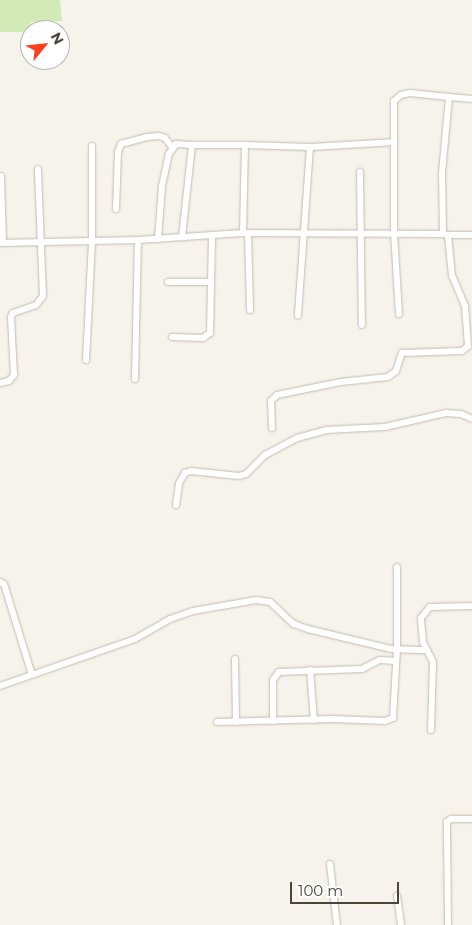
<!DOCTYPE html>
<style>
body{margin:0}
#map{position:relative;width:472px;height:925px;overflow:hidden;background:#f6f3ec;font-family:Montserrat,sans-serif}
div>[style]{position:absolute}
.green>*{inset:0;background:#d2eab5}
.roads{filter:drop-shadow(0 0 1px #c2bbae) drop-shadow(0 0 1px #c2bbae)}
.minor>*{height:6px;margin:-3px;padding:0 3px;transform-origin:3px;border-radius:3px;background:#fff}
span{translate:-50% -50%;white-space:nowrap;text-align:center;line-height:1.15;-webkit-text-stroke:4px #fff;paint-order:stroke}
.north{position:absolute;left:20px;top:20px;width:50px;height:50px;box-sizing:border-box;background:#fff;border:1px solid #b7b4b0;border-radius:50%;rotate:62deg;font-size:14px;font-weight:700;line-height:20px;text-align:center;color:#4b4439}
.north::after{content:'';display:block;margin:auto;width:18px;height:22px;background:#fc3f1d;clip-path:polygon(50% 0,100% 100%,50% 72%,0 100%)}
.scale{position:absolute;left:290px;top:882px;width:109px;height:22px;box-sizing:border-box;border:2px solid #4b4439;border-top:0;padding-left:6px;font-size:15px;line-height:18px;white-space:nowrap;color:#4b4439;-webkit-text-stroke:4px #fff;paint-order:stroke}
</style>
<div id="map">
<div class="green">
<i style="clip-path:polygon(0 0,60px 0,62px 21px,31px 22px,30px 32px,0 32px)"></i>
</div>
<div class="roads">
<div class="minor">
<i style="left:192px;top:145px;width:53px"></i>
<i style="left:245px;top:145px;width:88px;rotate:91.3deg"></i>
<i style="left:245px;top:145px;width:65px;rotate:1.8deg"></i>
<i style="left:310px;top:147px;width:169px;rotate:94.1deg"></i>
<i style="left:310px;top:147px;width:83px;rotate:-3.4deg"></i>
<i style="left:360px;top:172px;width:153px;rotate:89.3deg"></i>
<i style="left:1px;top:176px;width:67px;rotate:88.3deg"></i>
<i style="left:116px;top:209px;width:57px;rotate:-88deg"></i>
<i style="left:118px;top:152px;width:9px;rotate:-69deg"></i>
<i style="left:121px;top:144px;width:27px;rotate:-15deg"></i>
<i style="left:147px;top:137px;width:12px;rotate:-5deg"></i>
<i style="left:159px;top:136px;width:6px;rotate:18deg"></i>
<i style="left:165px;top:138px;width:11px;rotate:52deg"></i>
<i style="left:248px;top:233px;width:77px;rotate:88.5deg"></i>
<i style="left:448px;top:235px;width:24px"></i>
<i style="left:158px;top:239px;width:53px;rotate:-85.7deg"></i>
<i style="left:162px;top:186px;width:33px;rotate:-78deg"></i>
<i style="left:169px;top:154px;width:12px;rotate:-55deg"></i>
<i style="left:176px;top:144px;width:16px;rotate:4deg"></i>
<i style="left:192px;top:145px;width:93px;rotate:96.2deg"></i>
<i style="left:0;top:243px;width:138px;rotate:-1.2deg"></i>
<i style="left:138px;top:240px;width:105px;rotate:-3.8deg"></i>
<i style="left:243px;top:233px;width:200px;rotate:0.3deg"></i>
<i style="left:168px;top:282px;width:43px"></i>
<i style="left:399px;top:314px;width:81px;rotate:-93.5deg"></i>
<i style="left:394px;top:233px;width:132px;rotate:-90deg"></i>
<i style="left:394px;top:101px;width:9px;rotate:-41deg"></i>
<i style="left:401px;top:95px;width:9px;rotate:-13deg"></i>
<i style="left:410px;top:93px;width:39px;rotate:6deg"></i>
<i style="left:172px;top:337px;width:31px;rotate:2deg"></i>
<i style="left:203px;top:338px;width:9px;rotate:-36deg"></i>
<i style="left:210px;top:333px;width:96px;rotate:-88.8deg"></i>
<i style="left:86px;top:360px;width:119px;rotate:-87.1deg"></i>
<i style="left:92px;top:241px;width:95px;rotate:-90deg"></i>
<i style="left:135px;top:379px;width:139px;rotate:-88.8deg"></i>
<i style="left:0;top:383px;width:9px;rotate:-13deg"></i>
<i style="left:9px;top:381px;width:8px;rotate:-50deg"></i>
<i style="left:14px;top:375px;width:58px;rotate:-93deg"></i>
<i style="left:11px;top:317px;width:4px;rotate:-63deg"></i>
<i style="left:13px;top:313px;width:24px;rotate:-19deg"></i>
<i style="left:36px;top:305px;width:11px;rotate:-52deg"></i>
<i style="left:43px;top:296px;width:127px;rotate:-92.3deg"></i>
<i style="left:272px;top:428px;width:27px;rotate:-92deg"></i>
<i style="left:271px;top:401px;width:8px;rotate:-45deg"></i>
<i style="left:277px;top:395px;width:65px;rotate:-11.5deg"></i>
<i style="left:341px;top:382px;width:47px;rotate:-6.1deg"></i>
<i style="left:388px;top:377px;width:10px;rotate:-37deg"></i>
<i style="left:396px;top:371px;width:19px;rotate:-72deg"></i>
<i style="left:402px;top:353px;width:60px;rotate:-1.9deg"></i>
<i style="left:462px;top:351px;width:8px;rotate:-40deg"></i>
<i style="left:468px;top:346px;width:40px;rotate:-94.3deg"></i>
<i style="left:465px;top:306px;width:33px;rotate:-113deg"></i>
<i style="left:452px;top:276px;width:41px;rotate:-95.6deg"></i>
<i style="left:448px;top:235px;width:5px;rotate:-169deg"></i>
<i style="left:443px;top:234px;width:61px;rotate:-90.9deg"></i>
<i style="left:442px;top:173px;width:76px;rotate:-84.7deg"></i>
<i style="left:449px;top:97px;width:23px;rotate:5deg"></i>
<i style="left:176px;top:505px;width:22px;rotate:-82deg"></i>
<i style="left:179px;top:483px;width:12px;rotate:-59deg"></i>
<i style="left:185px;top:473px;width:6px;rotate:-18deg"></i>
<i style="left:191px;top:471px;width:48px;rotate:5.9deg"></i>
<i style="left:239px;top:476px;width:7px;rotate:-16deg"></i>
<i style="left:246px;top:474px;width:27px;rotate:-45deg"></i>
<i style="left:265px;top:455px;width:36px;rotate:-28deg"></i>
<i style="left:297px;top:438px;width:30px;rotate:-15deg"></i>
<i style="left:326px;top:430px;width:59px;rotate:-2.9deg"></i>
<i style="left:385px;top:427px;width:63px;rotate:-12.9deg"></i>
<i style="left:446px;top:413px;width:15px;rotate:4deg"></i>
<i style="left:461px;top:414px;width:12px;rotate:24deg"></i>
<i style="left:0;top:582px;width:4px;rotate:27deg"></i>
<i style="left:4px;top:584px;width:95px;rotate:72.9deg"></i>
<i style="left:235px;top:659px;width:63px;rotate:89.1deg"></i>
<i style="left:310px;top:670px;width:50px;rotate:85.4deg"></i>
<i style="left:0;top:686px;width:143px;rotate:-19.2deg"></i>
<i style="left:135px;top:639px;width:40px;rotate:-29.7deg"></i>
<i style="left:170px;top:619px;width:24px;rotate:-19deg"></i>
<i style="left:193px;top:611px;width:64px;rotate:-9.9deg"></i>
<i style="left:256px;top:600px;width:14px;rotate:8deg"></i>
<i style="left:270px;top:602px;width:33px;rotate:43deg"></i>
<i style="left:294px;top:624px;width:15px;rotate:20deg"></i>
<i style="left:308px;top:629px;width:85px;rotate:13.5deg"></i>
<i style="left:391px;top:649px;width:36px;rotate:2deg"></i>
<i style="left:273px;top:721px;width:41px;rotate:-90deg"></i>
<i style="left:273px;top:680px;width:10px;rotate:-53deg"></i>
<i style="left:279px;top:672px;width:83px;rotate:-2.1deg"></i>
<i style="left:362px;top:669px;width:20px;rotate:-27deg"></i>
<i style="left:380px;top:660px;width:16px;rotate:4deg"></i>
<i style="left:217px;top:722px;width:115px;rotate:-1.5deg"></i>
<i style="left:332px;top:719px;width:53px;rotate:2.2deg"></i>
<i style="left:385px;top:721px;width:9px;rotate:-21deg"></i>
<i style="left:393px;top:718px;width:69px;rotate:-86.7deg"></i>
<i style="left:397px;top:649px;width:82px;rotate:-90deg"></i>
<i style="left:431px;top:730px;width:68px;rotate:-88.3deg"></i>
<i style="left:433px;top:662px;width:22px;rotate:-117deg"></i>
<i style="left:423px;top:642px;width:24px;rotate:-95deg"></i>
<i style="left:421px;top:618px;width:14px;rotate:-51deg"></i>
<i style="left:430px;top:607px;width:42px;rotate:-1.4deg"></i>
<i style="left:330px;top:864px;width:61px;rotate:83.5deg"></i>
<i style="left:397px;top:896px;width:29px;rotate:82deg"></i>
<i style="left:448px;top:925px;width:103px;rotate:-90.6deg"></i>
<i style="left:447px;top:822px;width:5px;rotate:-37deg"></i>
<i style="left:451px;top:819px;width:21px"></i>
</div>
</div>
<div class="north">N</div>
<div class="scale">100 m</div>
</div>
